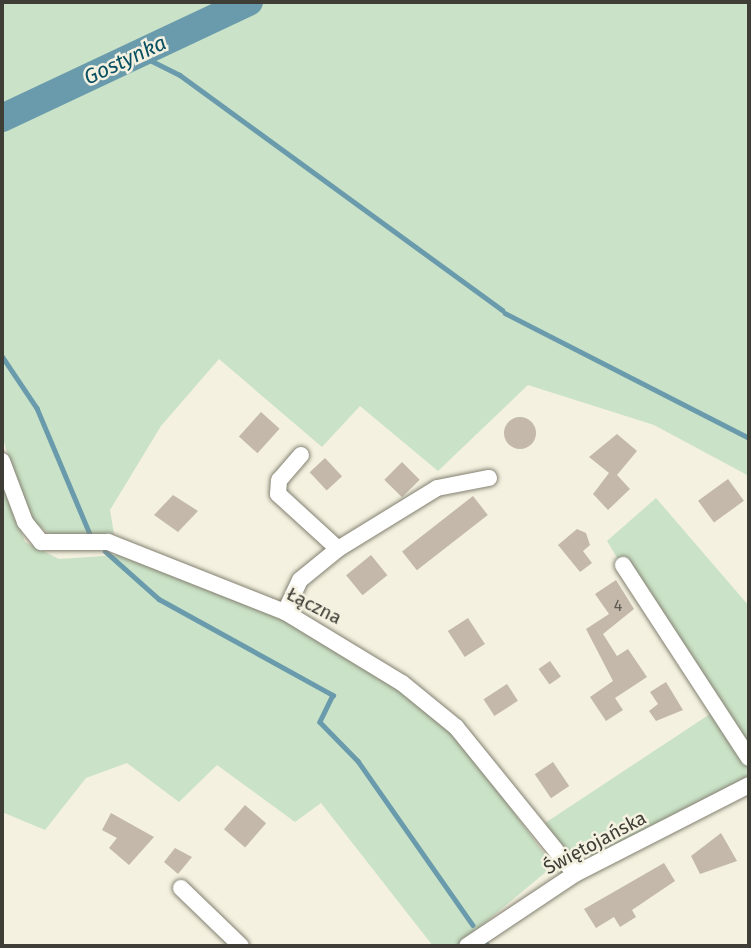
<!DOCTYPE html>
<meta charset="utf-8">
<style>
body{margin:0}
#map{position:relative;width:751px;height:948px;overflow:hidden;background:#f4f1e0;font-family:"Fira Sans",sans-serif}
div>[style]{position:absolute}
.green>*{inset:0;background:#cae2c7}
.stream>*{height:4.5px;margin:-2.25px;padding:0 2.25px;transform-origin:2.25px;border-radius:2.25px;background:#6a9bac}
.river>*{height:28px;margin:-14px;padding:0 14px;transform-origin:14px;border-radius:14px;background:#6a9bac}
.building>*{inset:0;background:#c3b8aa;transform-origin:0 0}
.round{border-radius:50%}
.roads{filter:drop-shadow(0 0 2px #838071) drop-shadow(0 0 2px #838071)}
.minor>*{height:16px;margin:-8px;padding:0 8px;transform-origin:8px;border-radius:8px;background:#fff}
span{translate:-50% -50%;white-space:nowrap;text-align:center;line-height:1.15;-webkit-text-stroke:5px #f4f1e0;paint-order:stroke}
.number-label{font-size:16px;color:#5f5c53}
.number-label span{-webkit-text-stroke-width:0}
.street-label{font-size:19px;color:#3e3d36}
.water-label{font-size:21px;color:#084f62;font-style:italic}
.frame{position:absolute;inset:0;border:4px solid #3e3d36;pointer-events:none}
</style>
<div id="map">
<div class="green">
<i style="clip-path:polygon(2px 2px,749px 2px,749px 476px,654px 425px,528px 385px,438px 471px,360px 406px,322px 447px,219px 359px,161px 426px,110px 510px,114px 534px,56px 538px,35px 523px,22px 498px,2px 436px)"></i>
<i style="clip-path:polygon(2px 475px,25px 542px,59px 559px,118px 555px,288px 619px,416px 699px,463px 743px,553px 866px,457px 946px,433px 946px,321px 803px,295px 822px,217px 765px,179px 802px,127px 763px,86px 778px,45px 830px,2px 812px)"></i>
<i style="clip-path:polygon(656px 498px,749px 606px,749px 776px,597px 856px,578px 857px,562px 850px,542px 825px,710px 714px,607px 541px)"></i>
</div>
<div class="stream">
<i style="left:138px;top:54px;width:47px;rotate:26.6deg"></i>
<i style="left:180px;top:75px;width:399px;rotate:36.1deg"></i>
<i style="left:505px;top:313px;width:274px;rotate:27.1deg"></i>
<i style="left:2px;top:356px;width:63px;rotate:56.1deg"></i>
<i style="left:37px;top:408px;width:137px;rotate:67.2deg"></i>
<i style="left:105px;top:551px;width:72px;rotate:41.6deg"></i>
<i style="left:159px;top:599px;width:199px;rotate:28.9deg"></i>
<i style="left:333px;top:695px;width:30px;rotate:116deg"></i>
<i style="left:320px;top:722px;width:54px;rotate:45.7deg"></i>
<i style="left:358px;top:761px;width:200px;rotate:55deg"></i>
<i style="left:486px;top:943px;width:4px;rotate:56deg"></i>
</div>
<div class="river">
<i style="left:2px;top:118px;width:273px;rotate:-25.2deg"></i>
</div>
<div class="building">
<i style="left:261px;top:412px;width:25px;height:33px;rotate:42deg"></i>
<i class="round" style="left:504px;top:417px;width:32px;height:32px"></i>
<i style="clip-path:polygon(617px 434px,637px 451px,617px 475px,630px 489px,608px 510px,593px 494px,609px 473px,589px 457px)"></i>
<i style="left:325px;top:458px;width:25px;height:21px;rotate:47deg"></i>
<i style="left:402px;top:462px;width:25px;height:25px;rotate:45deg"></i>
<i style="left:728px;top:479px;width:27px;height:37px;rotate:54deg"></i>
<i style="clip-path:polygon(173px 495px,198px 511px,178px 532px,154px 515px)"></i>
<i style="left:473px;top:496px;width:24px;height:90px;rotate:52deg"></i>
<i style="clip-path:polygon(577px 529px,586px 533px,590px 545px,583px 551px,592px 563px,580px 572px,558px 545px)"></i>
<i style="left:371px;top:555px;width:26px;height:32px;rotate:51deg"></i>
<i style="clip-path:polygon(616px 580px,634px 609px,603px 634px,617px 656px,628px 649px,647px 677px,615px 698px,623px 710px,606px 721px,590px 697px,613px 681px,586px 629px,609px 614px,595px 594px)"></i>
<i style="left:468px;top:618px;width:31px;height:24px;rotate:57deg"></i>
<i style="left:550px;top:661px;width:19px;height:14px;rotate:55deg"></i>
<i style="clip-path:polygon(666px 682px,683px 710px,656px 721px,649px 711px,658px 704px,650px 692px)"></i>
<i style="left:507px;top:684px;width:20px;height:28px;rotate:57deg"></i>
<i style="left:553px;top:762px;width:29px;height:22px;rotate:56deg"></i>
<i style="left:245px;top:805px;width:28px;height:32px;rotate:41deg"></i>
<i style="clip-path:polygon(111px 813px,154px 837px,129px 865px,109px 848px,117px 838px,102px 830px)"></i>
<i style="clip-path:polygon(721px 833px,737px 861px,700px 874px,691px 856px)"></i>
<i style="clip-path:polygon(175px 848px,192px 857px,178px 874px,164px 862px)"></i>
<i style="clip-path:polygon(664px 863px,675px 881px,632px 910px,636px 917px,620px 927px,614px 917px,596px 928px,584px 909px)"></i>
</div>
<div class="roads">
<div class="minor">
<i style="left:301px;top:455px;width:33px;rotate:131deg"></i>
<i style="left:279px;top:480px;width:14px;rotate:94deg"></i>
<i style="left:278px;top:494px;width:81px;rotate:42.5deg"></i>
<i style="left:2px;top:461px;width:65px;rotate:69.3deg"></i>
<i style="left:25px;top:522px;width:26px;rotate:51deg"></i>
<i style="left:41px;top:542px;width:67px"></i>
<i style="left:108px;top:542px;width:190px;rotate:21.6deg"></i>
<i style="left:285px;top:612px;width:137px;rotate:31.3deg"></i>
<i style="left:402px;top:683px;width:70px;rotate:39.2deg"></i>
<i style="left:456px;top:727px;width:189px;rotate:51deg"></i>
<i style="left:623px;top:565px;width:230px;rotate:56.9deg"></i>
<i style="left:285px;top:612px;width:35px;rotate:-65deg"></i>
<i style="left:300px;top:580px;width:49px;rotate:-39.2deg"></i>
<i style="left:338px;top:549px;width:116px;rotate:-31.6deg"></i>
<i style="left:437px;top:488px;width:53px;rotate:-10.9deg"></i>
<i style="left:181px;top:888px;width:83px;rotate:44deg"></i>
<i style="left:467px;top:946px;width:130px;rotate:-33.7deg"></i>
<i style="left:575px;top:874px;width:195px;rotate:-27.1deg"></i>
</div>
</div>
<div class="number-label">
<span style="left:618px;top:606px">4</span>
</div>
<div class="street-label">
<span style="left:314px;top:606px;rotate:27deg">Łączna</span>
<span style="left:595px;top:843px;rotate:-28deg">Świętojańska</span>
</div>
<div class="water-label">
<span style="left:125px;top:60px;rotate:-25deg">Gostynka</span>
</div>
<div class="frame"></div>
</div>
